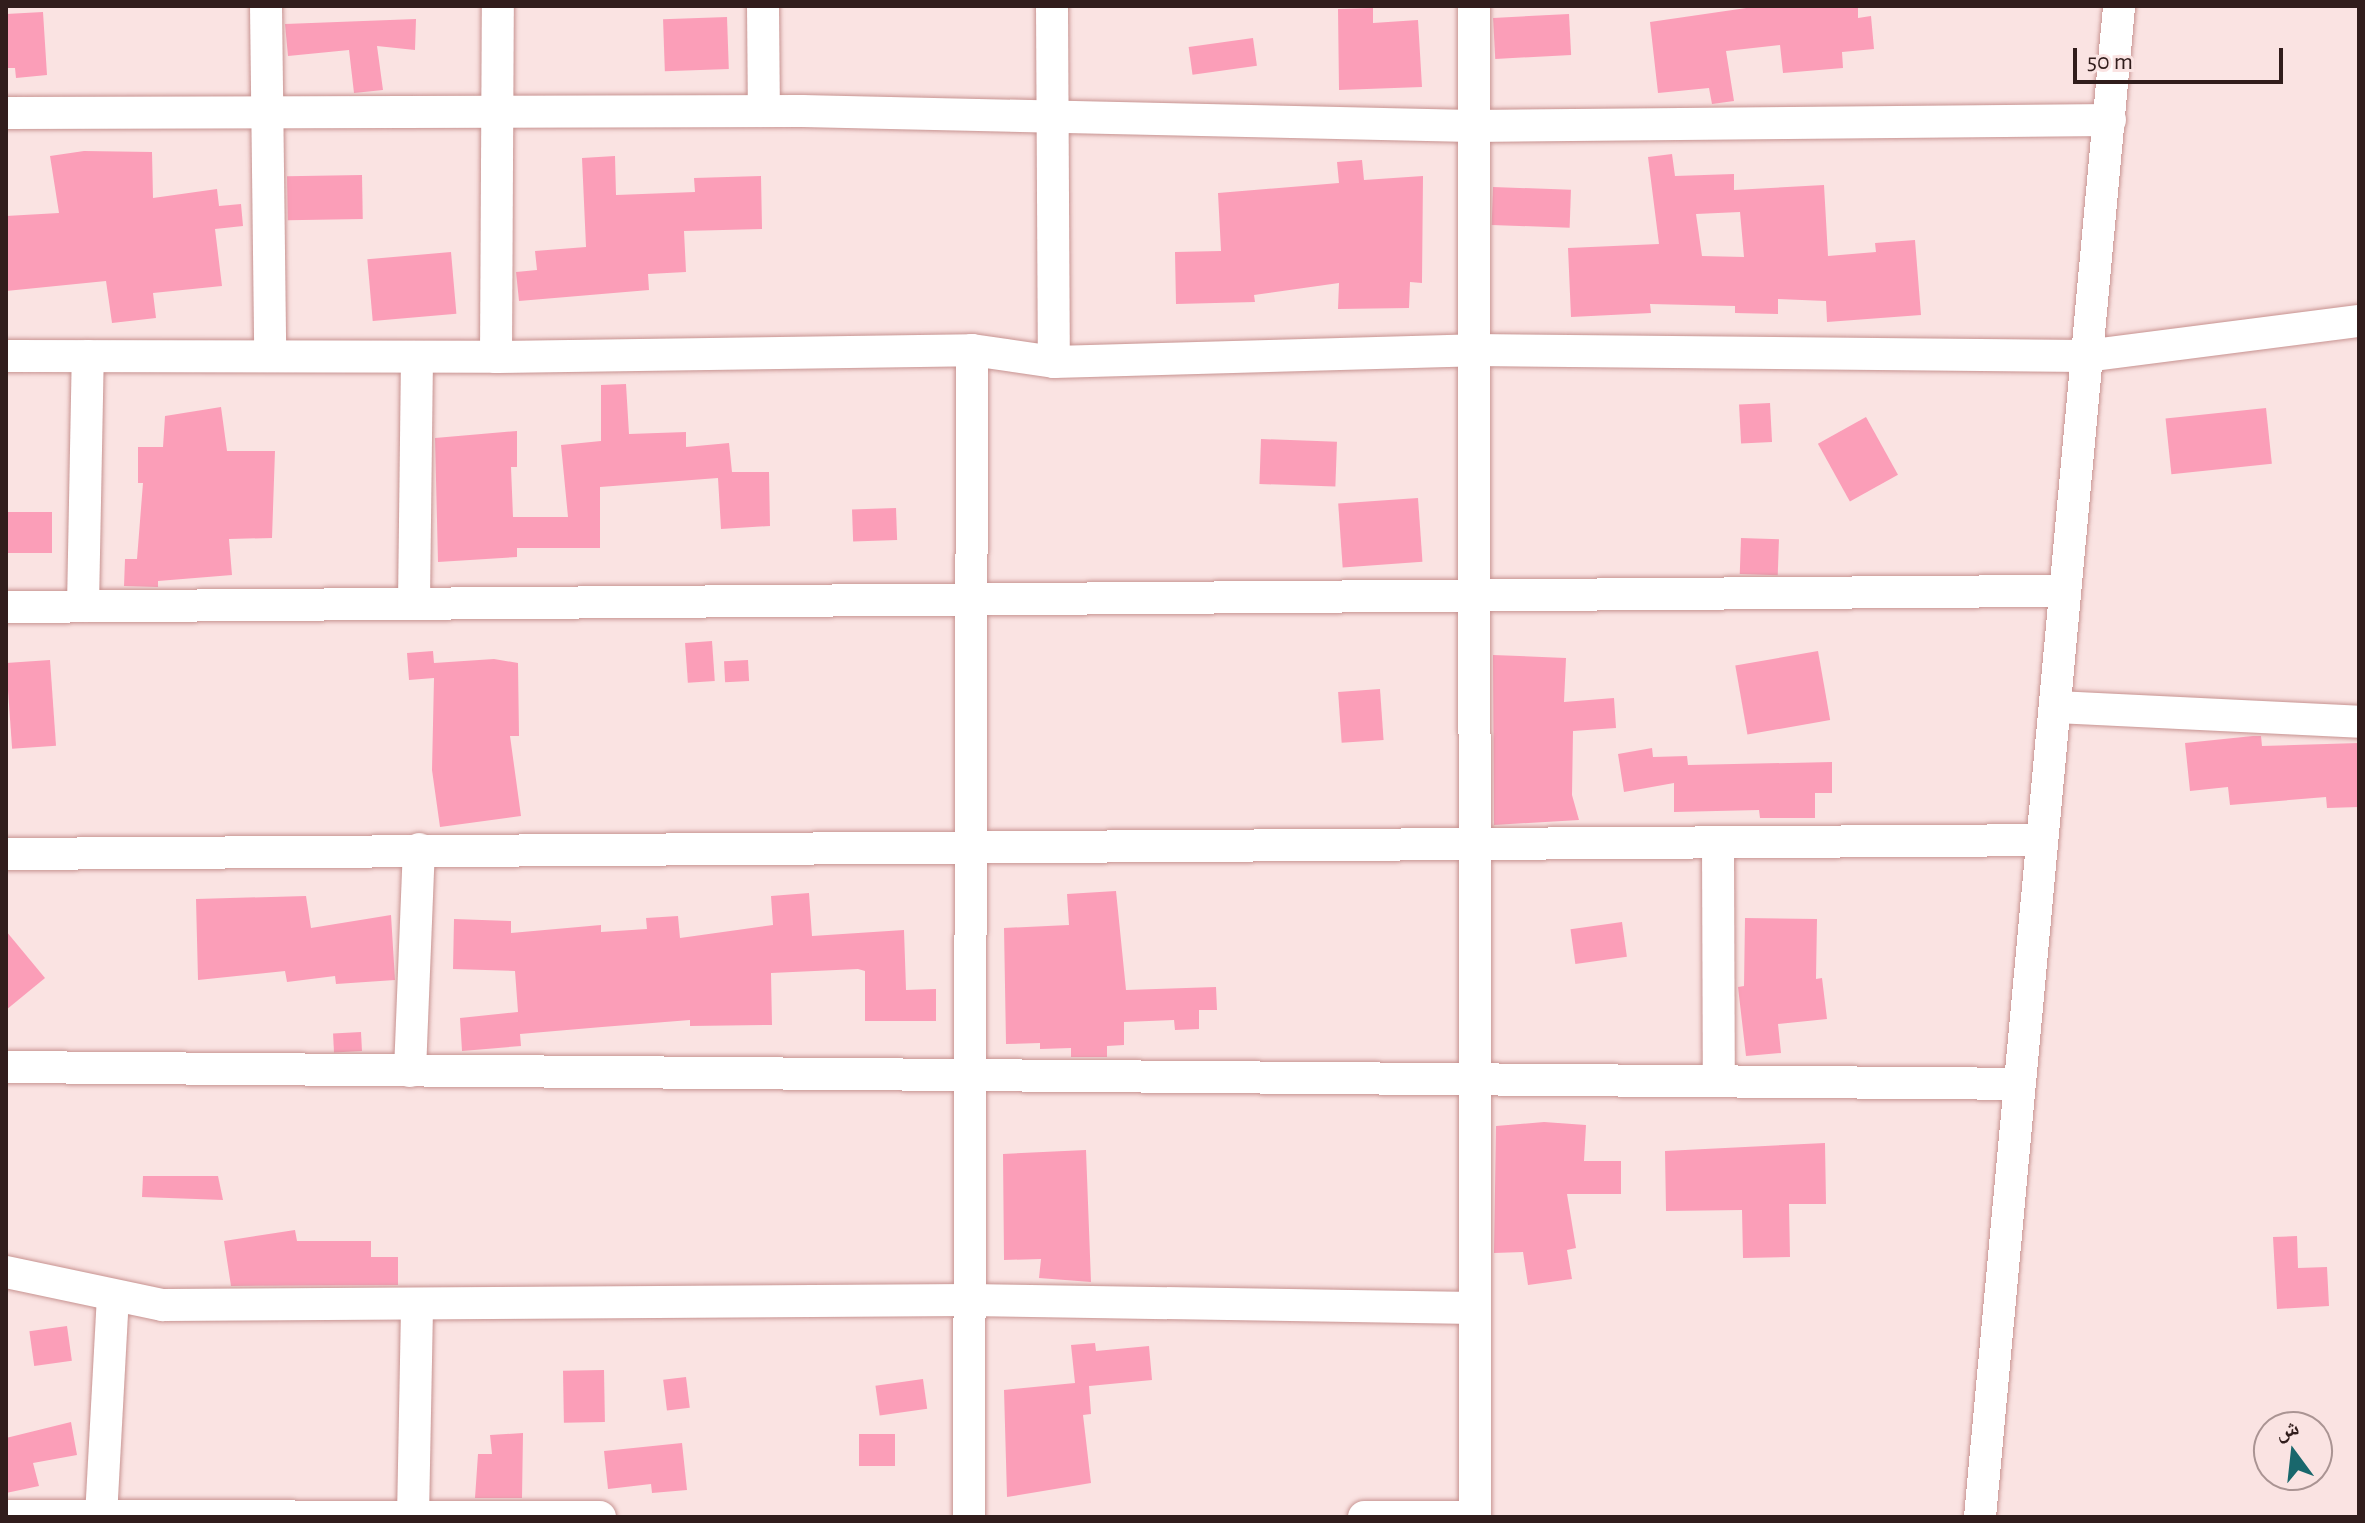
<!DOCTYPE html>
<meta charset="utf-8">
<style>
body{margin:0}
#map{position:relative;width:2365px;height:1523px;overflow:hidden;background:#fae3e2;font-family:"Alegreya Sans","Noto Naskh Arabic",sans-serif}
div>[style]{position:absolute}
.building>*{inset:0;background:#fb9eb8;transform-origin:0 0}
.roads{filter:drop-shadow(0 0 2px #c79391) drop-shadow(0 0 2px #c79391)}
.street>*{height:32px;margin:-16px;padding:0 16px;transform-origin:16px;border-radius:16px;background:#fff}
span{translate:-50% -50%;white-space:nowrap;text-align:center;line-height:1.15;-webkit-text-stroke:8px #fae3e2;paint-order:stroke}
.frame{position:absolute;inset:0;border:8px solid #311d1c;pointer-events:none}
.north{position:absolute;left:2253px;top:1411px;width:80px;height:80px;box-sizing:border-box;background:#fae3e2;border:2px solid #aa9493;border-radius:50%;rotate:345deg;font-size:22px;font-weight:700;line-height:32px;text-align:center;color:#311d1c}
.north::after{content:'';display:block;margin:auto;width:28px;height:36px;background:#19676c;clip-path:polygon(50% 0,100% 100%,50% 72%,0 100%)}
.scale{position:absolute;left:2073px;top:48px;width:210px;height:36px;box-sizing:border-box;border:4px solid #311d1c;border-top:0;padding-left:10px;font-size:24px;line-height:28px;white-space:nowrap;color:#311d1c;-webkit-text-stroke:6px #fae3e2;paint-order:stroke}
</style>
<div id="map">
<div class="building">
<i style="clip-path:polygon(1760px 6px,1858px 6px,1858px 18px,1871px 16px,1874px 49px,1842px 52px,1843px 68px,1783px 73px,1780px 45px,1726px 51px,1734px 101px,1712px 104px,1709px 88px,1658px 93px,1650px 22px)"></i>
<i style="clip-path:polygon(1373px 8px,1373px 23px,1418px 20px,1422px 87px,1339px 90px,1338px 9px)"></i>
<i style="clip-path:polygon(43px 12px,47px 75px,16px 78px,15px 68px,6px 68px,6px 14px)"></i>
<i style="left:1569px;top:14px;width:41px;height:76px;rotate:87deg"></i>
<i style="left:727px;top:17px;width:52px;height:64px;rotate:88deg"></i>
<i style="clip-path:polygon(416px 19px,415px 50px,377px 46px,383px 90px,354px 93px,349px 50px,288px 56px,285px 24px)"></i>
<i style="left:1253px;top:38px;width:28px;height:65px;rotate:82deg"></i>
<i style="clip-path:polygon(84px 151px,152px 152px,153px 198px,217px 189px,219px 206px,241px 204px,243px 226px,215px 229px,222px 286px,153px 293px,156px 318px,112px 323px,106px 281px,6px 291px,6px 216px,59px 213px,50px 156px)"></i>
<i style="clip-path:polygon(evenodd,1672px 154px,1675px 176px,1734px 174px,1734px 190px,1824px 185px,1828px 256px,1876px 252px,1875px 243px,1915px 240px,1921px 315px,1827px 322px,1826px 301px,1778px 299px,1778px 314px,1735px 313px,1735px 306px,1650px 304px,1651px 313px,1571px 317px,1568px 248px,1659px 244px,1648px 157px,1672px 154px,1740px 212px,1744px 257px,1702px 256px,1696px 214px,1740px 212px)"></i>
<i style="clip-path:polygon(615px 156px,616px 195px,695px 192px,694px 178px,761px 176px,762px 229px,684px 231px,686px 272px,648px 274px,649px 290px,519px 301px,516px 272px,537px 270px,535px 251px,586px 247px,582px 158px)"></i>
<i style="clip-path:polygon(1362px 160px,1364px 180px,1423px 176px,1422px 283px,1410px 282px,1409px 308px,1338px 309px,1339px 283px,1254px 295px,1255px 302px,1176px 304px,1175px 252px,1221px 251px,1218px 193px,1339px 183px,1337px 162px)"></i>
<i style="left:362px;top:175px;width:44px;height:75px;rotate:89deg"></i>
<i style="left:1493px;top:187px;width:78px;height:38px;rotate:2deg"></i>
<i style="left:451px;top:252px;width:62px;height:84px;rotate:85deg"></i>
<i style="clip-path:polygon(626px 384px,629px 434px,686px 432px,686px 447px,729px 443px,732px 472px,769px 472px,770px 526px,721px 529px,718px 478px,600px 487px,600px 548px,517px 548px,517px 557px,438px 562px,435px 438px,517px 431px,517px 467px,511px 467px,513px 517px,568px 517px,561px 445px,601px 441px,601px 385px)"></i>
<i style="left:1770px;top:403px;width:39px;height:31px;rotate:87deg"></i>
<i style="clip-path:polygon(221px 407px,227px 451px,275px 451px,272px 538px,229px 539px,232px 575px,158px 581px,158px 587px,124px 586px,125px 559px,137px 559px,143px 483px,138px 483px,138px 447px,163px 447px,165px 416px)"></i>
<i style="left:2266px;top:408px;width:56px;height:101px;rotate:84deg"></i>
<i style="left:1866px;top:417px;width:66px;height:55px;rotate:61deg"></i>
<i style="left:1261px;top:439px;width:76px;height:45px;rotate:2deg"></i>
<i style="left:1418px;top:498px;width:64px;height:80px;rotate:86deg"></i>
<i style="left:896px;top:508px;width:32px;height:44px;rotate:88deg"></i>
<i style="left:52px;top:512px;width:41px;height:46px;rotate:90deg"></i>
<i style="left:1741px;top:538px;width:38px;height:36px;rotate:2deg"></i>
<i style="left:712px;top:641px;width:40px;height:27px;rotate:86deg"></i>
<i style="clip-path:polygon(433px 651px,434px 663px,494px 659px,518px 663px,519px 736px,510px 736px,521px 816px,440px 827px,432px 770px,434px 678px,409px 680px,407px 653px)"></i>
<i style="left:1818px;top:651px;width:70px;height:84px;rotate:80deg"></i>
<i style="clip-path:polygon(1493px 655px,1566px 658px,1564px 702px,1614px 698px,1616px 728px,1573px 731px,1572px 795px,1579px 820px,1494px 825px)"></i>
<i style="left:50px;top:660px;width:86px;height:44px;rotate:86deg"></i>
<i style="left:748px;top:660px;width:21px;height:24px;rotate:87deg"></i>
<i style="left:1380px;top:689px;width:51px;height:42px;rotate:86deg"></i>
<i style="clip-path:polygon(2253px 736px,2261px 736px,2262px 746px,2359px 743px,2359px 807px,2327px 808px,2326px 797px,2230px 805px,2228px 787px,2190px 791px,2185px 743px)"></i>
<i style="clip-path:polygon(1652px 748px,1653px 757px,1687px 756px,1688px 765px,1832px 762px,1832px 793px,1815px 793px,1815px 818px,1760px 818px,1759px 810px,1674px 812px,1674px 783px,1624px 792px,1618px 754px)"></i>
<i style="clip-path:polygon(1116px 891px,1126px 990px,1216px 987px,1217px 1010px,1199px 1010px,1199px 1029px,1175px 1030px,1174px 1020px,1124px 1022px,1124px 1045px,1107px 1046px,1107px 1057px,1071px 1057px,1071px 1048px,1040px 1049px,1040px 1043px,1006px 1044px,1004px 928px,1069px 925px,1067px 894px)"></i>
<i style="clip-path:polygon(809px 893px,812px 936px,904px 930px,906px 990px,936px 989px,936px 1021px,865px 1021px,865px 971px,858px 969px,771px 973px,772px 1025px,690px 1026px,690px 1020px,602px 1027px,520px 1034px,521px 1046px,462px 1051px,460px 1018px,518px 1012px,515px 971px,453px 969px,454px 919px,511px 921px,511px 933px,601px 925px,601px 932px,647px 929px,646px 918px,678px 916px,680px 938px,773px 925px,771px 896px)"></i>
<i style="clip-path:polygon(306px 896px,311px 928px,391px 915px,395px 980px,336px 984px,335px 976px,287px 982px,285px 971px,198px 980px,196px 899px)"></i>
<i style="clip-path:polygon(1745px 918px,1817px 919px,1816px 979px,1822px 978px,1827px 1019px,1778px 1024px,1781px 1053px,1746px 1056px,1738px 987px,1744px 986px)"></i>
<i style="left:1622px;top:922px;width:35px;height:52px;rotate:82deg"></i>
<i style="clip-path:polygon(6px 931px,45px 978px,6px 1010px)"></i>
<i style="left:361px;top:1032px;width:19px;height:28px;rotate:87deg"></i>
<i style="clip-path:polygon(1544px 1122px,1586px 1125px,1584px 1161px,1621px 1161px,1621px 1194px,1567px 1194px,1576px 1248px,1567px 1250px,1572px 1279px,1528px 1285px,1523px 1252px,1494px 1253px,1496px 1126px)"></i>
<i style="clip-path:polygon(1825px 1143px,1826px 1204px,1789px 1204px,1790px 1257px,1743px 1258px,1742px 1210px,1666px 1211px,1665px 1151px)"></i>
<i style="clip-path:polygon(1086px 1150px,1091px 1282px,1039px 1278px,1041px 1259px,1004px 1260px,1003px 1154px)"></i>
<i style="clip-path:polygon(143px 1176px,218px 1176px,223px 1200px,142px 1197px)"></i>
<i style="clip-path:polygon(295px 1230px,297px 1241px,371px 1241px,371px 1257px,398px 1257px,398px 1285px,231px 1286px,224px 1241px)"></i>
<i style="clip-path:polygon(2297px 1236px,2298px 1268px,2327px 1267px,2329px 1306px,2277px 1309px,2273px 1237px)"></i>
<i style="left:67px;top:1326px;width:35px;height:38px;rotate:82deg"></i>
<i style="clip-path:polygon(1095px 1343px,1096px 1351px,1149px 1346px,1152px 1380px,1089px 1386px,1091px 1414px,1083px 1415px,1091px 1483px,1007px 1497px,1004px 1390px,1075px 1383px,1071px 1345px)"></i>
<i style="left:604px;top:1370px;width:52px;height:41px;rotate:89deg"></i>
<i style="left:686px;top:1377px;width:31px;height:23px;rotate:83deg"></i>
<i style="left:923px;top:1379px;width:30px;height:48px;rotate:82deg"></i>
<i style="clip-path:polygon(71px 1422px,77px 1455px,33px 1463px,39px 1486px,6px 1493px,6px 1438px)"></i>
<i style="clip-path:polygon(523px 1433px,522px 1498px,475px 1498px,478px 1454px,492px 1454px,490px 1435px)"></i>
<i style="left:895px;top:1434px;width:32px;height:36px;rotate:90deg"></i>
<i style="clip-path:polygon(682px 1443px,687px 1490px,652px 1493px,651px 1484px,608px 1489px,604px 1451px)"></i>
</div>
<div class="roads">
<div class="street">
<i style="left:266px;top:6px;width:350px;rotate:89.3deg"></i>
<i style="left:763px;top:6px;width:105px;rotate:89.5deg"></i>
<i style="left:1052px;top:6px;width:356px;rotate:89.7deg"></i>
<i style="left:1474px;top:6px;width:1511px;rotate:89.96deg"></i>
<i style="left:6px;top:113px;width:796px;rotate:-0.14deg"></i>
<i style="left:802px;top:111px;width:670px;rotate:1.28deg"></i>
<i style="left:1472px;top:126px;width:638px;rotate:-0.54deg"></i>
<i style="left:6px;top:356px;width:490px;rotate:0.1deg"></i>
<i style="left:496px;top:357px;width:476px;rotate:-0.8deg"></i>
<i style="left:972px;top:350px;width:83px;rotate:8.3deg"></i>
<i style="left:1054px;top:362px;width:421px;rotate:-1.6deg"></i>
<i style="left:1475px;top:350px;width:610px;rotate:0.56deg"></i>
<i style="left:2085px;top:356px;width:276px;rotate:-7.3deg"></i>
<i style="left:496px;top:357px;width:351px;rotate:-89.7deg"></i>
<i style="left:414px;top:603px;width:246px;rotate:-89.3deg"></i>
<i style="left:83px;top:606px;width:250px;rotate:-88.9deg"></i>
<i style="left:6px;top:607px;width:2058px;rotate:-0.45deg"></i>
<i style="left:2057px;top:707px;width:302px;rotate:2.8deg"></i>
<i style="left:1718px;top:844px;width:236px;rotate:89.8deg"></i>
<i style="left:6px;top:854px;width:2036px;rotate:-0.39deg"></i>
<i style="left:6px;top:1067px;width:2013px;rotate:0.48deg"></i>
<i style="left:410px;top:1071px;width:222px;rotate:-87.7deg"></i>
<i style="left:6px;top:1272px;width:160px;rotate:11.9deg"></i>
<i style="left:163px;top:1305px;width:807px;rotate:-0.35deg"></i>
<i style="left:970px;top:1300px;width:505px;rotate:0.91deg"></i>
<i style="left:6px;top:1516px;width:594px;rotate:0.1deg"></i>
<i style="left:101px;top:1517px;width:220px;rotate:-86.9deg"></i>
<i style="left:413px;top:1517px;width:211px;rotate:-88.9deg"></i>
<i style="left:969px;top:1517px;width:1167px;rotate:-89.85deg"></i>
<i style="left:1364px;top:1517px;width:111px"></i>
<i style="left:1980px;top:1517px;width:1517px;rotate:-84.74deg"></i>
</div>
</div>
<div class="frame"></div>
<div class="north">ش</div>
<div class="scale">50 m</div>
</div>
